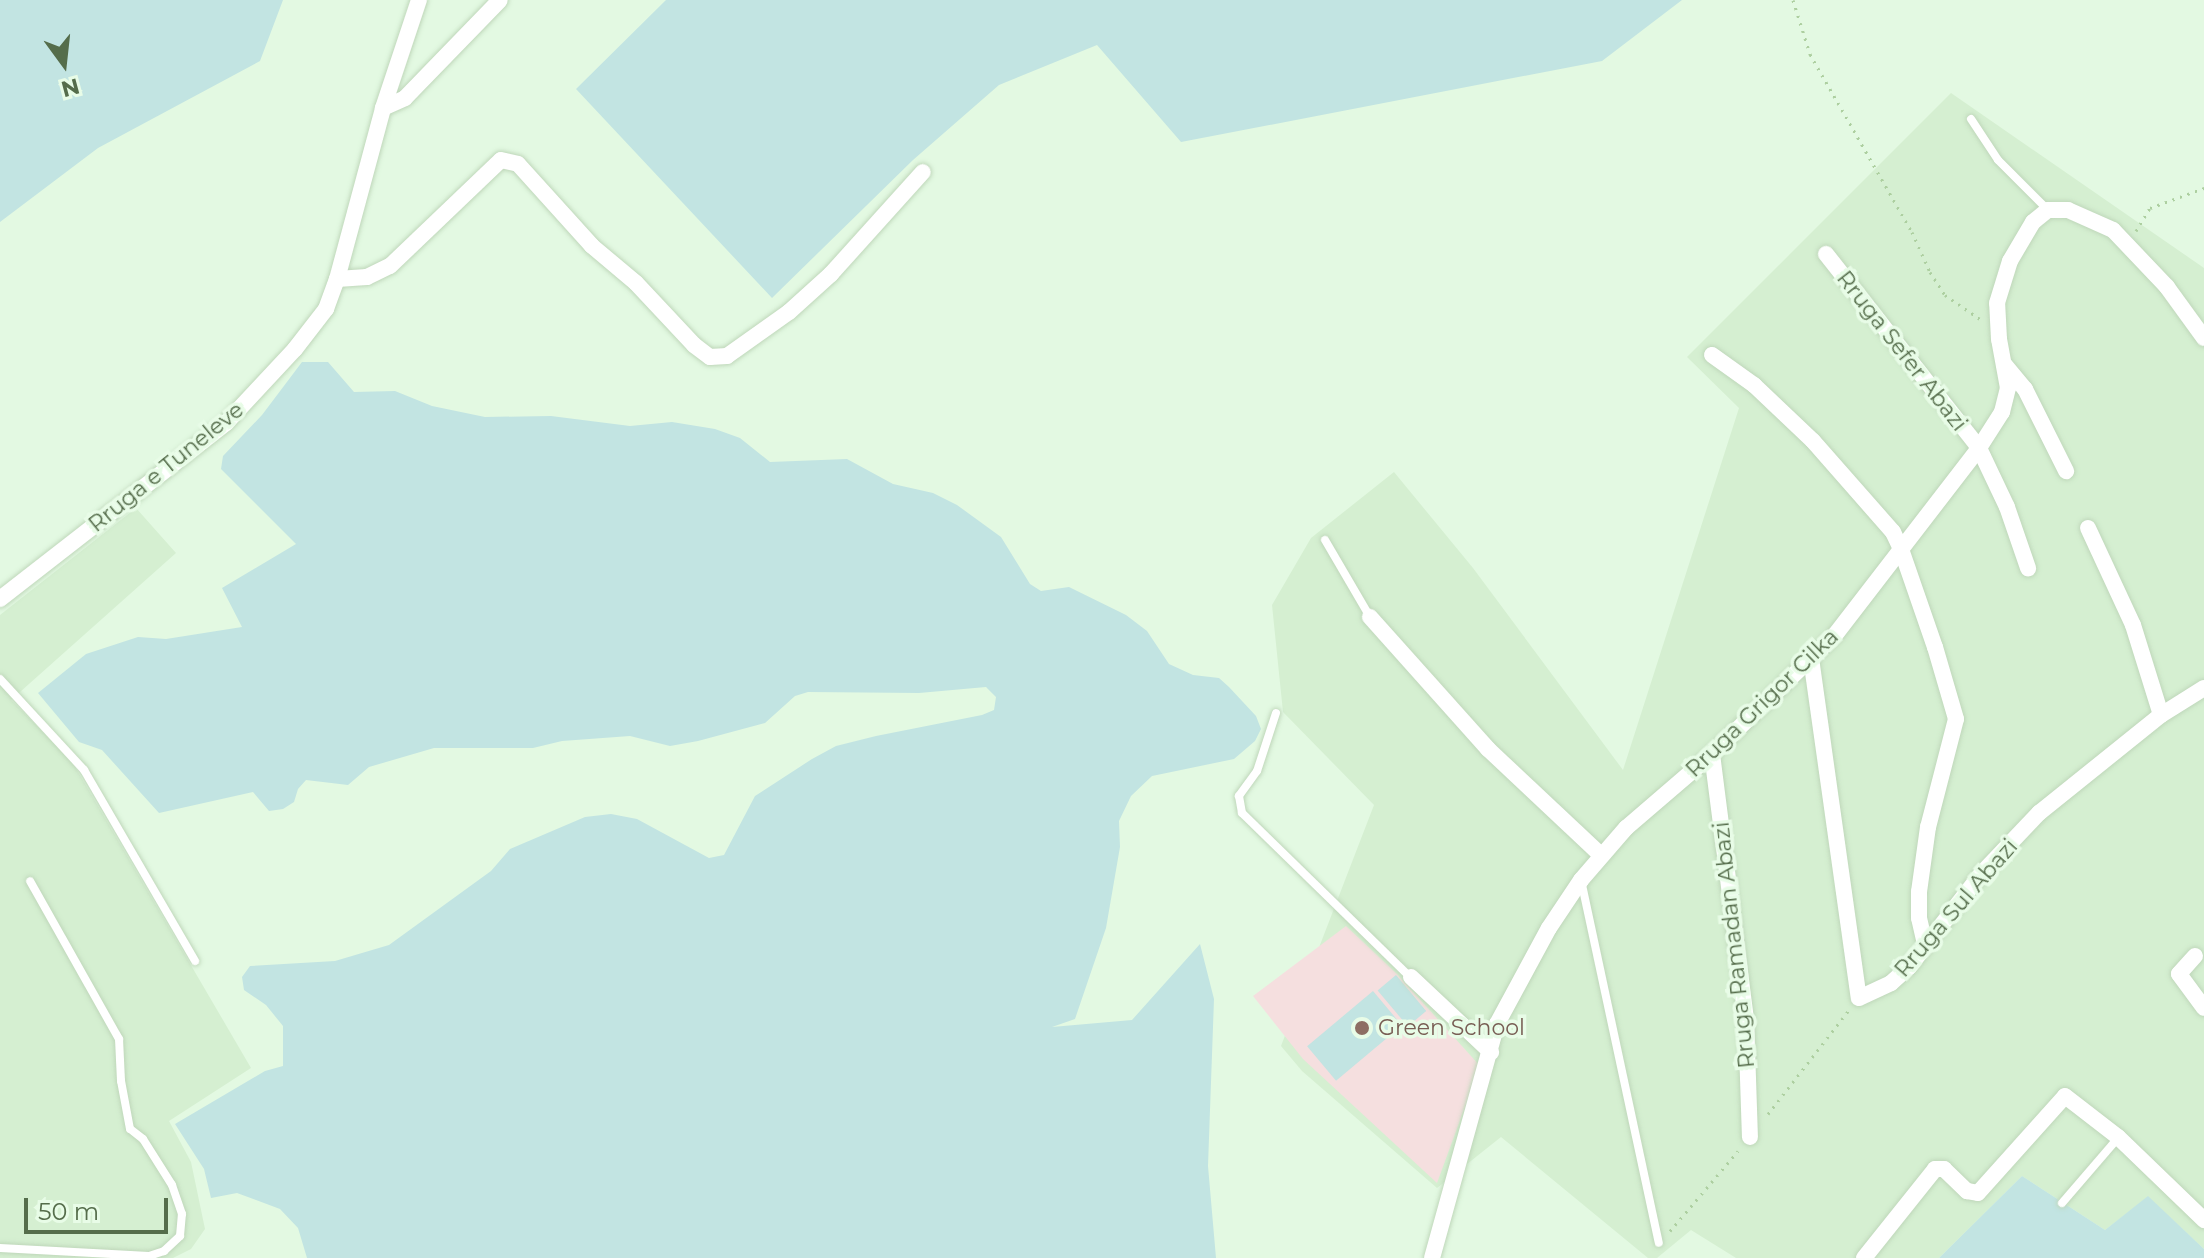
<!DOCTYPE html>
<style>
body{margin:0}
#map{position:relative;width:2204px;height:1258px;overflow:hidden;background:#e3f9e2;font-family:Montserrat,sans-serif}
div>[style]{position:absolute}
.residential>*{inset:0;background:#d5efd1}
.education>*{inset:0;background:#f5dfdf}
.green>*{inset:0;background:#c2e4e2;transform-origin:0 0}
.path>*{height:3px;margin-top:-1.5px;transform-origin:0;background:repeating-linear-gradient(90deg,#adcfa0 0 2px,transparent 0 8px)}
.roads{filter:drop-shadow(0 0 2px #bfd7ba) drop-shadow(0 0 2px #bfd7ba)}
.service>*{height:8px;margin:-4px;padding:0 4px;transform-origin:4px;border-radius:4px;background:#fff}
.minor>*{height:16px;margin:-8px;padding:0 8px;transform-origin:8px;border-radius:8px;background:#fff}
.dots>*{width:22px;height:22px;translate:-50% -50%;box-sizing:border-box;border:4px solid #e8fce7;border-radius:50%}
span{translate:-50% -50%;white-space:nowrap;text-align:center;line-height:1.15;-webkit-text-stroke:7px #e8fce7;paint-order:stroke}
.street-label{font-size:22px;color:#556d4b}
.education-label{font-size:22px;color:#785e54}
.left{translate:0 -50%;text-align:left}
.north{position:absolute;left:24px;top:24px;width:80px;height:80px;-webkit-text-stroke:6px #e8fce7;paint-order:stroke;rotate:165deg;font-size:22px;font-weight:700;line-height:32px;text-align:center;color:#556d4b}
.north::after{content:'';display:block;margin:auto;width:28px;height:36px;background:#556d4b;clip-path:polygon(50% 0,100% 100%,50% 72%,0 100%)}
.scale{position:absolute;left:24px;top:1198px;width:144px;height:36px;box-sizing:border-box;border:4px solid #556d4b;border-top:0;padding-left:10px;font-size:24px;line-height:28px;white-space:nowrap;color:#556d4b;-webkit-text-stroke:6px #e8fce7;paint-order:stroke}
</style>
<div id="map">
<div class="residential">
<i style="clip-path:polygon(1951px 93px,2204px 268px,2204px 1249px,2148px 1197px,2105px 1230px,2022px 1176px,1939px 1258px,1736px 1258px,1691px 1230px,1657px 1258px,1648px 1258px,1501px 1137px,1437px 1188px,1302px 1071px,1281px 1046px,1374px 805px,1283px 712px,1272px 605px,1311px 538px,1394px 472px,1473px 568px,1623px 770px,1739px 408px,1687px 357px)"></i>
<i style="clip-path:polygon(136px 508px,176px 553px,11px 700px,71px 760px,251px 1068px,169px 1121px,191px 1162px,205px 1229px,191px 1249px,173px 1258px,0 1258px,0 615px)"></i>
</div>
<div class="education">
<i style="clip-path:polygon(1346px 926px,1397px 974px,1480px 1066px,1437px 1183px,1303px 1059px,1253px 996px)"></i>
</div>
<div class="green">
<i style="clip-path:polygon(0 0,283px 0,260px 61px,98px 148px,0 222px)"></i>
<i style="clip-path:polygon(666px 0,1682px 0,1602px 61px,1181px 142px,1097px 45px,999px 85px,913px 160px,772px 298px,576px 89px)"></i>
<i style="clip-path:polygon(302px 362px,328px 362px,354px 392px,395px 391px,432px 406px,485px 417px,551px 416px,630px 426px,672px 422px,715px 429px,740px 438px,770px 462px,847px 459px,893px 484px,933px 493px,957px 505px,1001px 537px,1030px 584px,1041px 591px,1069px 587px,1126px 615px,1147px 631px,1169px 664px,1193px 675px,1219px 678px,1229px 687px,1256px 716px,1261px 729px,1255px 741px,1234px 759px,1152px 776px,1131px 796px,1119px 821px,1120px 847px,1106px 928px,1075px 1019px,1052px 1027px,1132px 1020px,1200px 944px,1214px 999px,1208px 1166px,1216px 1258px,307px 1258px,298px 1228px,280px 1209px,237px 1193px,211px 1198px,204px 1169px,175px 1124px,265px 1071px,283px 1066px,283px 1026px,266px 1005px,244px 990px,242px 977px,250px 966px,335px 961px,389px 945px,491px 871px,510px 849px,585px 817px,611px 814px,637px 819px,709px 858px,724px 855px,755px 796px,812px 759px,836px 746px,876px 736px,982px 715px,994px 710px,996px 697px,986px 687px,919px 693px,808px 692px,795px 696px,765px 723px,698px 741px,670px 746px,630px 736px,562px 741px,533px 748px,434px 748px,369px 767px,348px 785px,306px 780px,298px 789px,294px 802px,283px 809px,269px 811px,253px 792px,159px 813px,102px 750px,79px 742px,38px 693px,86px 654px,138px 637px,166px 639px,242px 627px,222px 588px,296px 544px,221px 469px,223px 456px,262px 415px)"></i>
<i style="left:1396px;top:975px;width:47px;height:24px;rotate:50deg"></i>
<i style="left:1373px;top:991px;width:45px;height:86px;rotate:50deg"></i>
<i style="clip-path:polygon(2022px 1176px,2105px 1230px,2148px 1196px,2204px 1249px,2204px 1258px,1939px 1258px)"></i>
</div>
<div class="path">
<i style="left:1793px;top:0;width:57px;rotate:72.5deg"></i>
<i style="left:1810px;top:54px;width:205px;rotate:60.2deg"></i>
<i style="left:1912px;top:232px;width:44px;rotate:65.8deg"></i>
<i style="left:1930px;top:272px;width:27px;rotate:57deg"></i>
<i style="left:1945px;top:295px;width:42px;rotate:34.4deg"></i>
<i style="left:2136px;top:231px;width:27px;rotate:-59deg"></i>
<i style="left:2150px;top:208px;width:58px;rotate:-20.3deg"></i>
<i style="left:1768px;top:1114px;width:132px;rotate:-52.1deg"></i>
<i style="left:1670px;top:1231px;width:105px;rotate:-49.6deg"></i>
</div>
<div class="roads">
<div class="service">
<i style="left:1971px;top:119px;width:49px;rotate:56.6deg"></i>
<i style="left:1998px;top:160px;width:71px;rotate:45deg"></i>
<i style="left:1325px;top:540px;width:89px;rotate:59.7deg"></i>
<i style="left:0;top:679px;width:124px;rotate:47.3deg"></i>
<i style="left:84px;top:770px;width:221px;rotate:59.8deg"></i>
<i style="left:1276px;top:713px;width:61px;rotate:108.1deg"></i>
<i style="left:1257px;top:771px;width:31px;rotate:126deg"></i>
<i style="left:1239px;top:796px;width:17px;rotate:80deg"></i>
<i style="left:1242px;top:813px;width:235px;rotate:44.3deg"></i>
<i style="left:1581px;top:880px;width:371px;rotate:77.9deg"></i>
<i style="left:2062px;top:1203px;width:86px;rotate:-49.3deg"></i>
<i style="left:0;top:1248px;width:149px;rotate:3.1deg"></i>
<i style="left:149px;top:1256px;width:16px;rotate:-18deg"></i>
<i style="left:164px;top:1251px;width:22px;rotate:-43deg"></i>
<i style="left:180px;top:1236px;width:22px;rotate:-85deg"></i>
<i style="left:182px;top:1214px;width:31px;rotate:-109deg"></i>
<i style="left:172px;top:1185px;width:54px;rotate:-122.2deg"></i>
<i style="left:143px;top:1139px;width:16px;rotate:-142deg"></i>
<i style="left:130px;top:1129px;width:49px;rotate:-100.6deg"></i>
<i style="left:121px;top:1081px;width:42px;rotate:-92.7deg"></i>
<i style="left:119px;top:1039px;width:181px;rotate:-119.4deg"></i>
</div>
<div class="minor">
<i style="left:383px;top:108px;width:24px;rotate:-24deg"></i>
<i style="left:405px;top:98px;width:136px;rotate:-45.9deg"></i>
<i style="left:1826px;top:254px;width:247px;rotate:51.7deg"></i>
<i style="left:1979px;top:448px;width:65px;rotate:64.6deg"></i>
<i style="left:2007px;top:507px;width:65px;rotate:71deg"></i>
<i style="left:337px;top:279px;width:30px;rotate:-4deg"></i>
<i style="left:367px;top:277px;width:25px;rotate:-26deg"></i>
<i style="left:390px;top:266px;width:153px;rotate:-43.7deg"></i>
<i style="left:501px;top:160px;width:17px;rotate:13deg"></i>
<i style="left:518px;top:164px;width:110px;rotate:47.9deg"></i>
<i style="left:592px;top:246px;width:57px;rotate:40.1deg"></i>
<i style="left:636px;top:283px;width:85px;rotate:46.9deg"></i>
<i style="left:694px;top:345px;width:20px;rotate:37deg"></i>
<i style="left:710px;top:357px;width:17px;rotate:-3deg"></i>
<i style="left:727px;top:356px;width:76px;rotate:-35.4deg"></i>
<i style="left:789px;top:312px;width:57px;rotate:-42.1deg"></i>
<i style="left:831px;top:274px;width:137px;rotate:-48deg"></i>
<i style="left:1712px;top:355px;width:52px;rotate:35.5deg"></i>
<i style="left:1754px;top:385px;width:81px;rotate:43.5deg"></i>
<i style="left:1813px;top:441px;width:121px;rotate:48.7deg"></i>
<i style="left:1893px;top:532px;width:19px;rotate:65deg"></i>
<i style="left:1901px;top:549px;width:104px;rotate:70.9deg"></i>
<i style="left:1935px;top:647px;width:75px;rotate:73.7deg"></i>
<i style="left:1956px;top:719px;width:112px;rotate:104.5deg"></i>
<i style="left:1928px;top:827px;width:66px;rotate:97.9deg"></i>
<i style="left:1919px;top:892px;width:26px;rotate:90deg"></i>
<i style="left:1919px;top:918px;width:26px;rotate:77deg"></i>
<i style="left:2004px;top:364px;width:33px;rotate:50deg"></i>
<i style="left:2025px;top:389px;width:92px;rotate:63.4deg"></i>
<i style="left:2088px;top:528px;width:107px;rotate:65.1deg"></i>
<i style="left:2133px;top:625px;width:94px;rotate:72.7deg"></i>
<i style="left:0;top:599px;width:286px;rotate:-37.9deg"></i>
<i style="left:226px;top:423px;width:101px;rotate:-47deg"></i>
<i style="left:295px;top:349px;width:51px;rotate:-52.2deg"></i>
<i style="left:326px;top:309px;width:32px;rotate:-70deg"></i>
<i style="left:337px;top:279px;width:177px;rotate:-74.9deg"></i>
<i style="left:383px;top:108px;width:114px;rotate:-71.6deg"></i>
<i style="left:1370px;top:617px;width:177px;rotate:48.2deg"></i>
<i style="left:1488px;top:749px;width:155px;rotate:43.2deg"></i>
<i style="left:1811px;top:658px;width:343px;rotate:82deg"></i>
<i style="left:1859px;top:998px;width:35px;rotate:-25deg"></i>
<i style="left:1891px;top:983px;width:24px;rotate:-42deg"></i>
<i style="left:1909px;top:967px;width:119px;rotate:-52.2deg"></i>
<i style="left:1982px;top:873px;width:83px;rotate:-46.5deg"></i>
<i style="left:2039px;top:813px;width:156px;rotate:-38.8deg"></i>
<i style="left:2161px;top:715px;width:51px;rotate:-32.1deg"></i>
<i style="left:1712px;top:754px;width:266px;rotate:82.7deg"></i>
<i style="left:1746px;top:1018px;width:119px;rotate:88.1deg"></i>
<i style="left:2195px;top:956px;width:24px;rotate:132deg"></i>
<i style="left:2179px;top:974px;width:42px;rotate:53.7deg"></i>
<i style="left:1411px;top:977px;width:110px;rotate:43.2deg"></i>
<i style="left:1432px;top:1258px;width:243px;rotate:-74.5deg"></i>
<i style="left:1497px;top:1024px;width:109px;rotate:-61.6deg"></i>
<i style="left:1549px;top:928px;width:58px;rotate:-56.3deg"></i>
<i style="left:1581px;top:880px;width:69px;rotate:-49.1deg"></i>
<i style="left:1626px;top:828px;width:113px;rotate:-40.7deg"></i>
<i style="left:1712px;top:754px;width:171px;rotate:-44.1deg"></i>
<i style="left:1835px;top:635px;width:236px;rotate:-52.4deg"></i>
<i style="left:1979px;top:448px;width:43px;rotate:-57.4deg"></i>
<i style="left:2002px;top:412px;width:25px;rotate:-76deg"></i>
<i style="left:2008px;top:388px;width:50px;rotate:-100.4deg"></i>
<i style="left:1999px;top:339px;width:36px;rotate:-93deg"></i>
<i style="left:1997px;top:303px;width:44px;rotate:-72.8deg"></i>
<i style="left:2010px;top:261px;width:45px;rotate:-59.5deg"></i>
<i style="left:2033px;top:222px;width:19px;rotate:-39deg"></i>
<i style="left:2048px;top:210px;width:20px"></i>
<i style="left:2068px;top:210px;width:49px;rotate:24deg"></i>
<i style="left:2113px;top:230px;width:79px;rotate:46.5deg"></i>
<i style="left:2167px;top:287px;width:63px;rotate:54deg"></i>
<i style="left:1864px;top:1258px;width:114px;rotate:-51.4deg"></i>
<i style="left:1935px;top:1169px;width:9px"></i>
<i style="left:1944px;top:1169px;width:32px;rotate:44deg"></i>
<i style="left:1967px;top:1191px;width:11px;rotate:10deg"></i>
<i style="left:1978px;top:1193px;width:130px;rotate:-48.1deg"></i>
<i style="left:2065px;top:1096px;width:67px;rotate:37.7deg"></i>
<i style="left:2118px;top:1137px;width:120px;rotate:44deg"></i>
</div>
</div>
<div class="dots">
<i style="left:1362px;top:1028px;background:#8d6e63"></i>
</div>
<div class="street-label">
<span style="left:1902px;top:351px;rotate:52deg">Rruga Sefer Abazi</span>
<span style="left:166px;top:467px;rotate:-39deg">Rruga e Tuneleve</span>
<span style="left:1762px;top:703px;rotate:-44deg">Rruga Grigor Cilka</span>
<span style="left:1956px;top:908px;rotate:-49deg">Rruga Sul Abazi</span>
<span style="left:1734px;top:945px;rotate:-96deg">Rruga Ramadan Abazi</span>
</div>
<div class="education-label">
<span class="left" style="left:1378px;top:1028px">Green School</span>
</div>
<div class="north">N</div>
<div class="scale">50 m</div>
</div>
